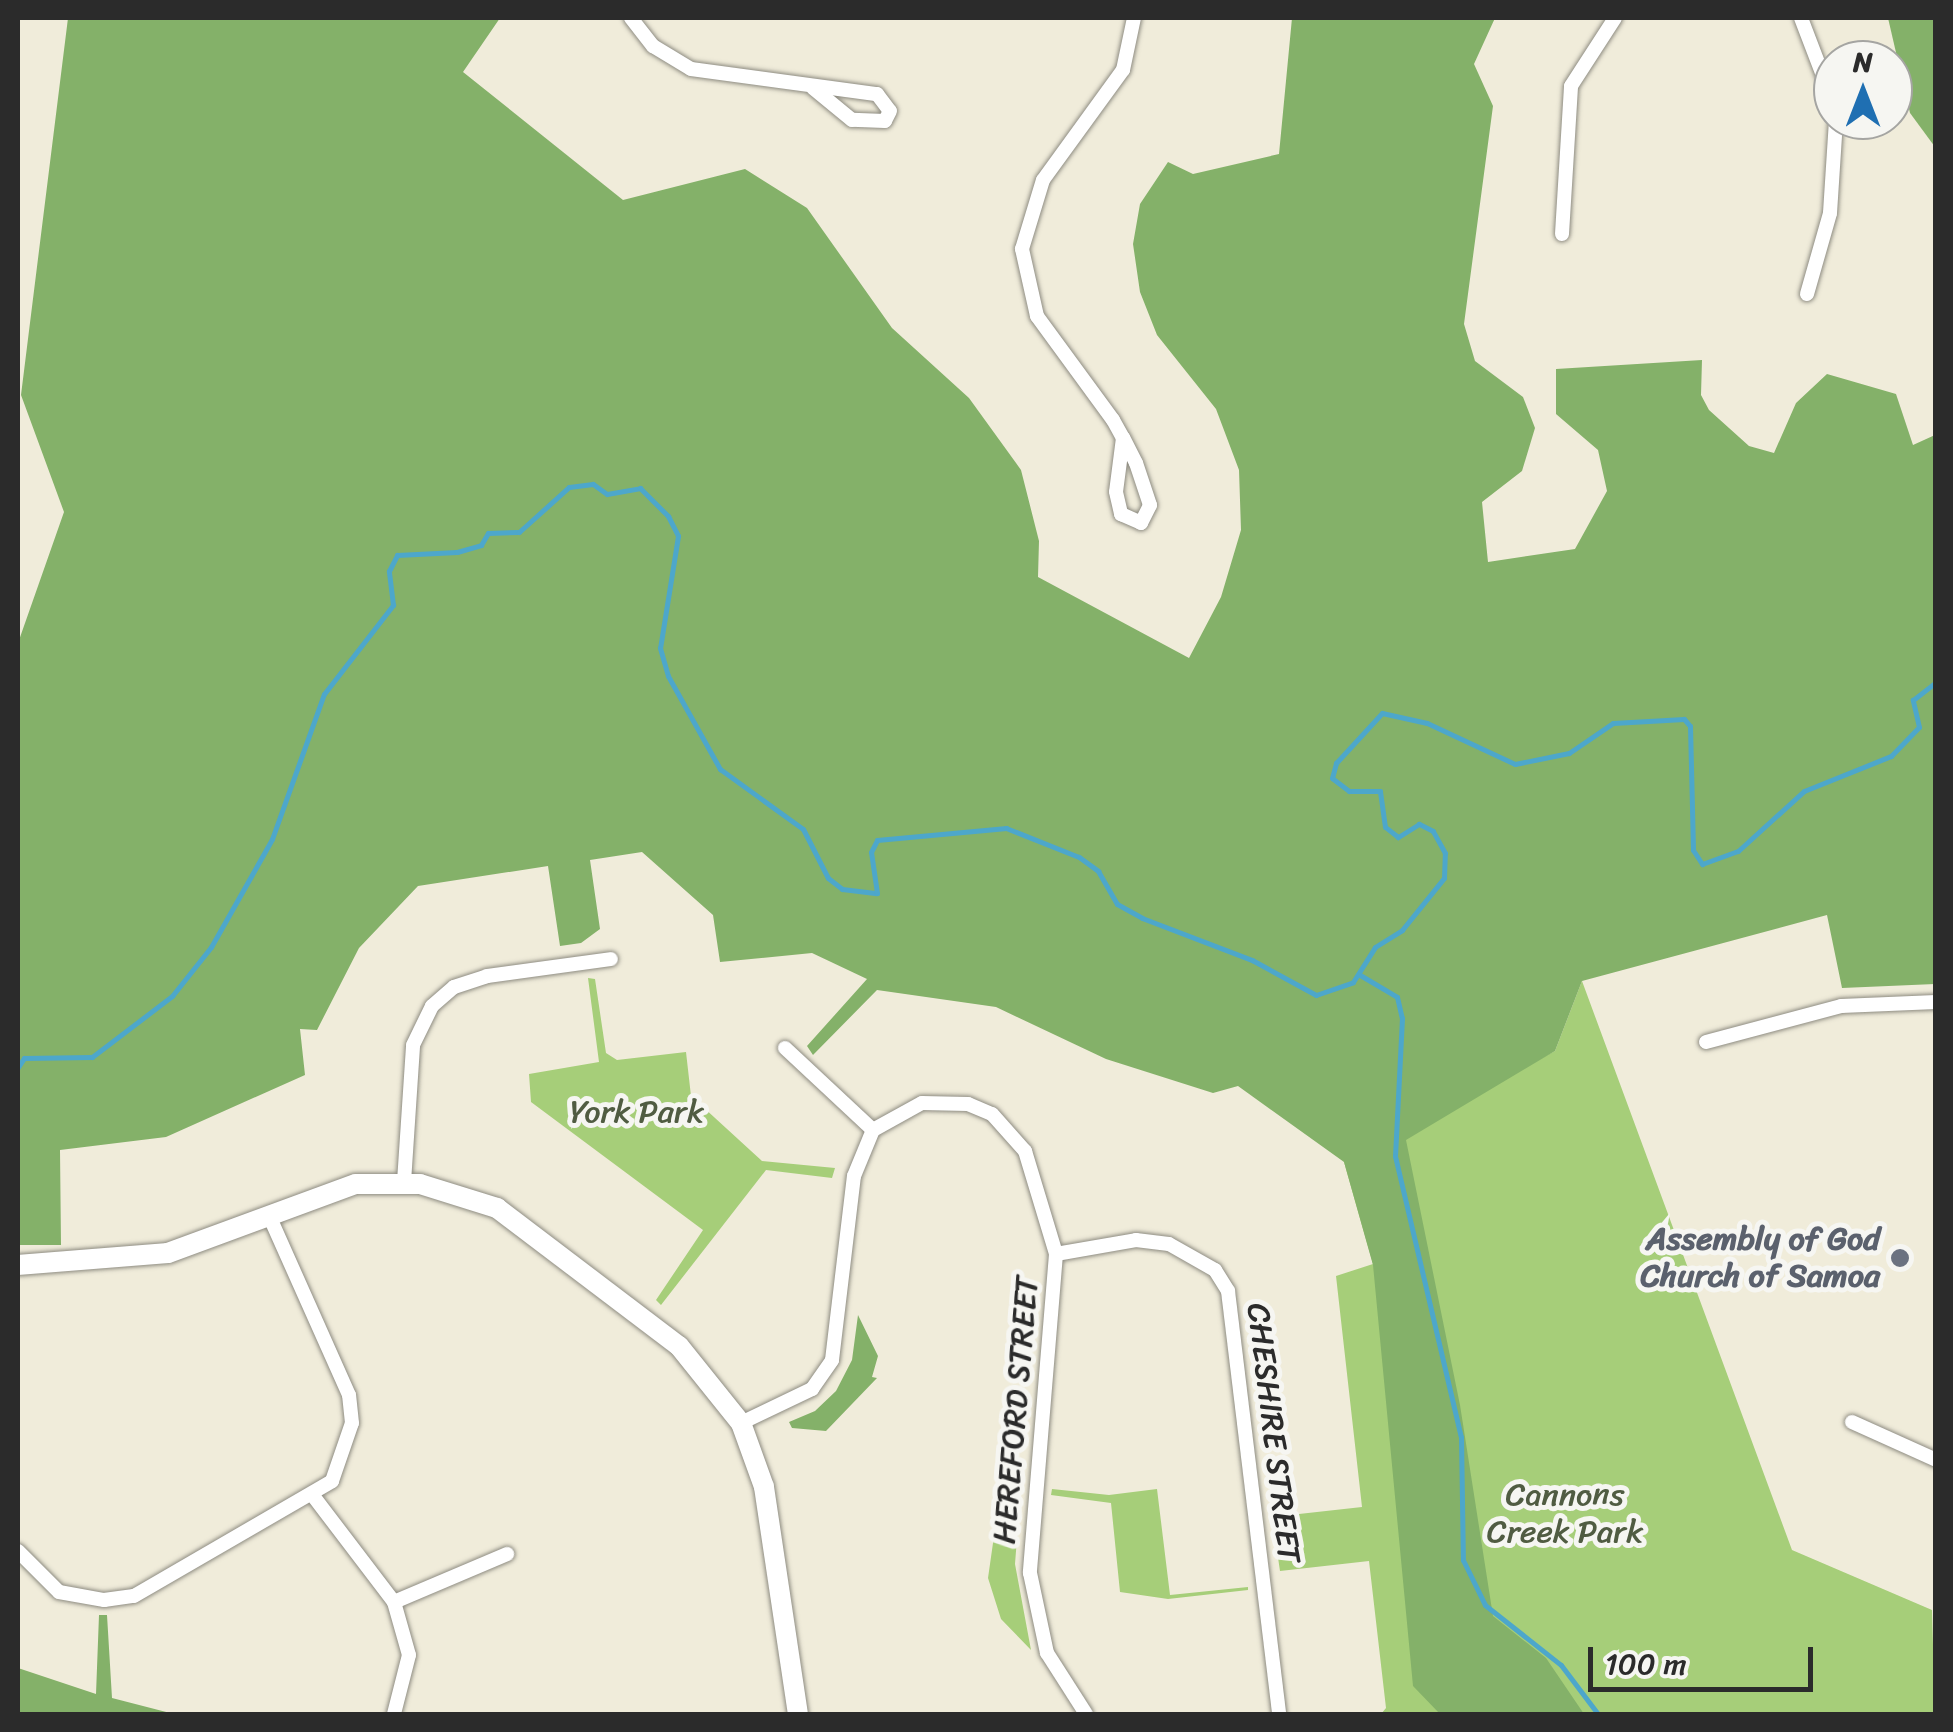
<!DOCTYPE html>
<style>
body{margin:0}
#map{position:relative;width:1953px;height:1732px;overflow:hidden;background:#f0ecda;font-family:Sriracha,sans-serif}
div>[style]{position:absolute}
.green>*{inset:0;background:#a6ce79}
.forest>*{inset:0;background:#84b169}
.stream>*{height:5px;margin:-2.5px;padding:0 2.5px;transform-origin:2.5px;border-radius:2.5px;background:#4da7cb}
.roads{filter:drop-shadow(0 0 2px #8e8c82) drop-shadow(0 0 2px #8e8c82)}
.minor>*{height:14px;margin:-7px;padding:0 7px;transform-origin:7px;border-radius:7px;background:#fff}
.secondary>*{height:20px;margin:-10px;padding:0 10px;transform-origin:10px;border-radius:10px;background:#fff}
.dots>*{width:28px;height:28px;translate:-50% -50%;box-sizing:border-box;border:5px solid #f6f6f2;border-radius:50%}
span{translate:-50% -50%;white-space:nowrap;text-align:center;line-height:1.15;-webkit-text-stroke:10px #f6f6f2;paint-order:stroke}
.park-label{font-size:32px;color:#505c42}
.worship-label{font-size:32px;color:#5b616d;font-weight:700}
.right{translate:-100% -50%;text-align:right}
.street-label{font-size:32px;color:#2b2b2b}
.frame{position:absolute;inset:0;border:20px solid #2b2b2b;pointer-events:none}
.north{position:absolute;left:1813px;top:40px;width:100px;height:100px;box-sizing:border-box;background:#f6f6f2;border:2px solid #a5a5a2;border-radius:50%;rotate:0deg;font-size:28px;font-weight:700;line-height:40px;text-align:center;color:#2b2b2b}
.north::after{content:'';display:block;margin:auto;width:35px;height:45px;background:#1f6fb2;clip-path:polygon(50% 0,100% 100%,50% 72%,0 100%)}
.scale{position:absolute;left:1588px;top:1647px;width:225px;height:45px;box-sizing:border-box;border:5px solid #2b2b2b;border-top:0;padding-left:12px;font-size:30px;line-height:35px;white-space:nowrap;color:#2b2b2b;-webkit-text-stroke:8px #f6f6f2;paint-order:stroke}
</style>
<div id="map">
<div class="green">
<i style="clip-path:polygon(588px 978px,595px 979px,606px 1053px,617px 1060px,686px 1052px,691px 1096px,762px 1161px,835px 1168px,832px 1178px,766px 1170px,661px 1305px,656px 1300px,703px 1230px,531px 1102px,529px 1074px,599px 1062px)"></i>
<i style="clip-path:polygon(1582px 981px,1792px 1550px,1932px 1610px,1935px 1714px,1381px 1714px,1386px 1708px,1369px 1561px,1280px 1571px,1272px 1517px,1362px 1507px,1336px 1276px,1373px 1264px,1344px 1162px,1555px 1051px)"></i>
<i style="clip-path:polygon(1023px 1461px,1015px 1564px,1031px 1650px,1001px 1619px,988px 1578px,995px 1529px)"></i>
<i style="clip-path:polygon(1052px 1489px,1109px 1495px,1157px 1489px,1170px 1595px,1248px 1587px,1248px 1590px,1168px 1599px,1120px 1592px,1111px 1503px,1051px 1495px)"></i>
</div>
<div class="forest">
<i style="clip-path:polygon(68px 18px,500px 18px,463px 72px,623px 200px,745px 169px,807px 208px,892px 328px,969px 398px,1021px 470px,1039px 541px,1038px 577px,1189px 658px,1221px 597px,1241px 530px,1239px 470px,1216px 409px,1157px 335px,1140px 292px,1133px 244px,1140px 204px,1168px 162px,1193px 174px,1279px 154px,1292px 18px,1495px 18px,1474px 64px,1493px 106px,1464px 324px,1475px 361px,1523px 397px,1535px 428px,1522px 471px,1482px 502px,1488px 562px,1575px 549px,1607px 491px,1598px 450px,1556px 414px,1556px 369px,1702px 360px,1701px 395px,1709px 410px,1749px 446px,1774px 453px,1796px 403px,1827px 374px,1896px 394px,1913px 445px,1935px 435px,1935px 984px,1842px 988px,1827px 915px,1582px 981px,1555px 1051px,1406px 1140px,1460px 1405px,1493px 1616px,1546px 1658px,1584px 1714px,1440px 1714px,1413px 1686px,1373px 1265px,1344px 1162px,1238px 1086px,1213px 1093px,1106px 1059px,996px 1007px,877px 990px,813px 1055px,807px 1046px,867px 979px,812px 953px,720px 962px,713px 915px,642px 852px,590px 860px,600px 929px,581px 943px,560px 946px,548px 866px,418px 886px,359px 948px,317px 1030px,300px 1029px,305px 1075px,166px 1137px,60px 1150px,61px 1245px,18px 1245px,18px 643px,64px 512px,21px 395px)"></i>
<i style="clip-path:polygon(1888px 18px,1935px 18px,1935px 147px,1910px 113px)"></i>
<i style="clip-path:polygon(858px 1315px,878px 1356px,872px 1377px,877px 1378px,826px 1431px,792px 1428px,789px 1422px,815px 1411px,836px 1391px,852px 1360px)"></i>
<i style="clip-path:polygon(99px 1615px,107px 1615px,112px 1698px,174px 1714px,18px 1714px,18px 1668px,96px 1694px)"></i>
</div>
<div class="stream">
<i style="left:1360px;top:975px;width:43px;rotate:30.7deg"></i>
<i style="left:1397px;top:997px;width:22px;rotate:77deg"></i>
<i style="left:1402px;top:1018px;width:138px;rotate:92.9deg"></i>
<i style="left:1395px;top:1156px;width:289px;rotate:76.8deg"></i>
<i style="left:1461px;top:1437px;width:123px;rotate:89.1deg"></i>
<i style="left:1463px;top:1560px;width:50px;rotate:63.9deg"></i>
<i style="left:1485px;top:1605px;width:97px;rotate:38.3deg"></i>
<i style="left:1561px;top:1665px;width:61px;rotate:52.9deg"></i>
<i style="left:18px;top:1067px;width:11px;rotate:-56deg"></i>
<i style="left:24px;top:1058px;width:68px;rotate:-0.8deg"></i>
<i style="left:92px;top:1057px;width:101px;rotate:-37.3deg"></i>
<i style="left:172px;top:996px;width:63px;rotate:-51.5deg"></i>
<i style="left:211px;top:947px;width:124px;rotate:-60.5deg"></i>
<i style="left:272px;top:839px;width:154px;rotate:-70.3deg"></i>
<i style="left:324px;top:694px;width:113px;rotate:-52.2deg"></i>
<i style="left:393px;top:605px;width:34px;rotate:-97deg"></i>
<i style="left:389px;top:571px;width:18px;rotate:-63deg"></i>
<i style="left:397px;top:555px;width:60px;rotate:-2.9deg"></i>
<i style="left:457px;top:552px;width:25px;rotate:-16deg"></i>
<i style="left:481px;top:545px;width:14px;rotate:-60deg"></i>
<i style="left:488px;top:533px;width:31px;rotate:-2deg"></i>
<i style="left:519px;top:532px;width:67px;rotate:-42deg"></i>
<i style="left:569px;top:487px;width:24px;rotate:-7deg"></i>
<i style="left:593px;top:484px;width:17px;rotate:36deg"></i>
<i style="left:607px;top:494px;width:34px;rotate:-10deg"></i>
<i style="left:640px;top:488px;width:40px;rotate:45deg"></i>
<i style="left:668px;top:516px;width:22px;rotate:63deg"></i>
<i style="left:678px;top:536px;width:113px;rotate:99.1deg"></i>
<i style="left:660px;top:648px;width:29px;rotate:74deg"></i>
<i style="left:668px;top:676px;width:107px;rotate:60.8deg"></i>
<i style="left:720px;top:769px;width:102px;rotate:35.9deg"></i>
<i style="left:803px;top:829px;width:55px;rotate:63deg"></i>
<i style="left:828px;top:878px;width:18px;rotate:38deg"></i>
<i style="left:842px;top:889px;width:35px;rotate:7deg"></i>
<i style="left:877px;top:893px;width:41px;rotate:-98.3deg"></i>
<i style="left:871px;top:852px;width:13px;rotate:-63deg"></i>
<i style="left:877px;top:840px;width:130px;rotate:-5.3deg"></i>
<i style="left:1006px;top:828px;width:79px;rotate:21.7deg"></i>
<i style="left:1079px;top:857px;width:24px;rotate:36deg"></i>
<i style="left:1098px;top:871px;width:38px;rotate:60deg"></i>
<i style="left:1117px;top:904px;width:29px;rotate:29deg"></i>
<i style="left:1142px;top:918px;width:118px;rotate:20.9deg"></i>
<i style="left:1252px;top:960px;width:73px;rotate:28.7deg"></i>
<i style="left:1316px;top:995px;width:39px;rotate:-19deg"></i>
<i style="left:1353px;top:982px;width:41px;rotate:-57.8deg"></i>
<i style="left:1375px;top:947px;width:32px;rotate:-32deg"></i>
<i style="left:1402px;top:930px;width:67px;rotate:-51.1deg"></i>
<i style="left:1444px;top:878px;width:25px;rotate:-88deg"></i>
<i style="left:1445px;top:853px;width:25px;rotate:-119deg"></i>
<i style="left:1433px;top:831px;width:16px;rotate:-153deg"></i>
<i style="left:1419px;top:824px;width:25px;rotate:148deg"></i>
<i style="left:1398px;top:837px;width:16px;rotate:-142deg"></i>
<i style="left:1385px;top:827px;width:36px;rotate:-98deg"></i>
<i style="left:1380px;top:791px;width:31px;rotate:180deg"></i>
<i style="left:1349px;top:791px;width:21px;rotate:-143deg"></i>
<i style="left:1332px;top:778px;width:16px;rotate:-75deg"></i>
<i style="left:1336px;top:763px;width:68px;rotate:-47.4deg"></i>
<i style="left:1382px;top:713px;width:46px;rotate:12.5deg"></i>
<i style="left:1427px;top:723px;width:97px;rotate:25deg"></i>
<i style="left:1515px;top:764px;width:55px;rotate:-11.5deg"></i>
<i style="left:1569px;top:753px;width:53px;rotate:-34.3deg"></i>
<i style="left:1613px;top:723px;width:71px;rotate:-3.2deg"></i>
<i style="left:1684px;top:719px;width:9px;rotate:49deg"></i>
<i style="left:1690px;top:726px;width:124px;rotate:88.6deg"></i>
<i style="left:1693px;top:850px;width:17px;rotate:57deg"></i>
<i style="left:1702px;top:864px;width:38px;rotate:-20deg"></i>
<i style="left:1738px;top:851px;width:89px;rotate:-42.3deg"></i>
<i style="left:1804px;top:791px;width:94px;rotate:-21.9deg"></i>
<i style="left:1891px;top:756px;width:40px;rotate:-46deg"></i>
<i style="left:1919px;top:727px;width:28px;rotate:-103deg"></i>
<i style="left:1913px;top:700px;width:29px;rotate:-38deg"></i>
</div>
<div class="roads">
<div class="minor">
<i style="left:631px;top:18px;width:36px;rotate:52deg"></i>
<i style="left:653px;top:46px;width:44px;rotate:31.2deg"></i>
<i style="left:691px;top:69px;width:188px;rotate:7.7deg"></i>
<i style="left:877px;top:94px;width:21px;rotate:53deg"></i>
<i style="left:890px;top:111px;width:11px;rotate:117deg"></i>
<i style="left:885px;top:121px;width:33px;rotate:-178deg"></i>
<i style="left:852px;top:120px;width:50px;rotate:-140.6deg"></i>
<i style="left:1801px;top:18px;width:90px;rotate:69.1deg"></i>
<i style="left:1562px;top:234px;width:148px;rotate:-86.5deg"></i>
<i style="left:1571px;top:86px;width:81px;rotate:-57.1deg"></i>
<i style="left:1807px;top:294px;width:84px;rotate:-74.1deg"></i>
<i style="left:1830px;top:213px;width:93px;rotate:-86.3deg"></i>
<i style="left:1123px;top:438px;width:54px;rotate:97.4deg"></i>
<i style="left:1116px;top:492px;width:23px;rotate:77deg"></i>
<i style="left:1121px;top:514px;width:22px;rotate:24deg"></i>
<i style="left:1141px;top:523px;width:20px;rotate:-63deg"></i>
<i style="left:1150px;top:505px;width:44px;rotate:-108.4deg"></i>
<i style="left:1136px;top:463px;width:28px;rotate:-117deg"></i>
<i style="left:1123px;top:438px;width:21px;rotate:-119deg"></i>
<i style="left:1113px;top:420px;width:129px;rotate:-126.2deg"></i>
<i style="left:1037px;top:316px;width:69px;rotate:-102.6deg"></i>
<i style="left:1022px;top:249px;width:72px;rotate:-73.1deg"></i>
<i style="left:1043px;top:180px;width:136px;rotate:-54deg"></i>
<i style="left:1123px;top:70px;width:53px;rotate:-78.1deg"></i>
<i style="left:1706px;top:1042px;width:140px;rotate:-14.9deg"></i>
<i style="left:1841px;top:1006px;width:95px;rotate:-2.4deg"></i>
<i style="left:785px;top:1048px;width:120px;rotate:43deg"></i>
<i style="left:404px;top:1182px;width:137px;rotate:-86.2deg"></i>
<i style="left:413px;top:1045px;width:43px;rotate:-64deg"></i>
<i style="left:432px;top:1006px;width:29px;rotate:-41deg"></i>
<i style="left:454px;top:987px;width:35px;rotate:-18deg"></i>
<i style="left:487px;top:976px;width:125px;rotate:-7.8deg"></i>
<i style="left:1056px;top:1254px;width:81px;rotate:-9.9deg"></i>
<i style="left:1136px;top:1240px;width:33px;rotate:7deg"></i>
<i style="left:1169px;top:1244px;width:53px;rotate:29.5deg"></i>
<i style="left:1215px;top:1270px;width:25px;rotate:58deg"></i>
<i style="left:1228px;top:1291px;width:426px;rotate:83.1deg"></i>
<i style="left:1852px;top:1422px;width:92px;rotate:24.3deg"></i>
<i style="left:741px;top:1423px;width:79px;rotate:-25.6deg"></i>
<i style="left:812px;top:1389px;width:35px;rotate:-55deg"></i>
<i style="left:832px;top:1360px;width:185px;rotate:-83.2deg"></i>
<i style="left:854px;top:1176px;width:50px;rotate:-67.6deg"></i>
<i style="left:873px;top:1130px;width:56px;rotate:-28.9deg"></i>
<i style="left:922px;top:1103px;width:46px;rotate:1.2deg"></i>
<i style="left:968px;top:1104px;width:26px;rotate:23deg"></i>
<i style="left:992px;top:1114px;width:50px;rotate:48.3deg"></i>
<i style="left:1025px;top:1151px;width:108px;rotate:73.2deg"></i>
<i style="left:1056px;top:1254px;width:320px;rotate:94.7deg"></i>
<i style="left:1030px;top:1573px;width:82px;rotate:78deg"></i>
<i style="left:1047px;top:1653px;width:72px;rotate:57.4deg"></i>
<i style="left:314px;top:1497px;width:132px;rotate:52.7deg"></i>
<i style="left:394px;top:1602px;width:55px;rotate:74.2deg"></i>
<i style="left:409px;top:1655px;width:61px;rotate:104.3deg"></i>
<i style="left:18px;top:1551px;width:58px;rotate:45deg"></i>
<i style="left:59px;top:1592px;width:46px;rotate:10.1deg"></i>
<i style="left:104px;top:1600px;width:30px;rotate:-8deg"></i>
<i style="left:134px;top:1596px;width:229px;rotate:-30.1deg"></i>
<i style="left:332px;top:1481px;width:61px;rotate:-71deg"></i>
<i style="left:352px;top:1423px;width:28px;rotate:-96deg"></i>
<i style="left:349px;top:1395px;width:197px;rotate:-114deg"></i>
<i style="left:394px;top:1602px;width:123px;rotate:-23deg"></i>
</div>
<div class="secondary">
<i style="left:18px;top:1265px;width:150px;rotate:-4.6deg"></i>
<i style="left:168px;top:1253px;width:200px;rotate:-20.2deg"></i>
<i style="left:356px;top:1184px;width:64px"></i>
<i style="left:420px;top:1184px;width:81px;rotate:17.3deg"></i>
<i style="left:497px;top:1208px;width:228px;rotate:37.2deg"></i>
<i style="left:679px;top:1346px;width:99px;rotate:51.2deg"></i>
<i style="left:741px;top:1423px;width:68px;rotate:70.2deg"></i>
<i style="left:764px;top:1487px;width:230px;rotate:81.5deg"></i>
</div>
</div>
<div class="dots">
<i style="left:1900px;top:1258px;background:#6b7280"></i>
</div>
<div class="park-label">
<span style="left:637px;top:1112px">York Park</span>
<span style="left:1565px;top:1514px">Cannons<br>Creek Park</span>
</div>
<div class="worship-label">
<span class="right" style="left:1880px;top:1258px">Assembly of God<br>Church of Samoa</span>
</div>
<div class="street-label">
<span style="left:1016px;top:1410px;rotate:-85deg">HEREFORD STREET</span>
<span style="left:1273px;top:1433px;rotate:83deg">CHESHIRE STREET</span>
</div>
<div class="frame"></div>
<div class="north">N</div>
<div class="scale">100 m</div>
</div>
